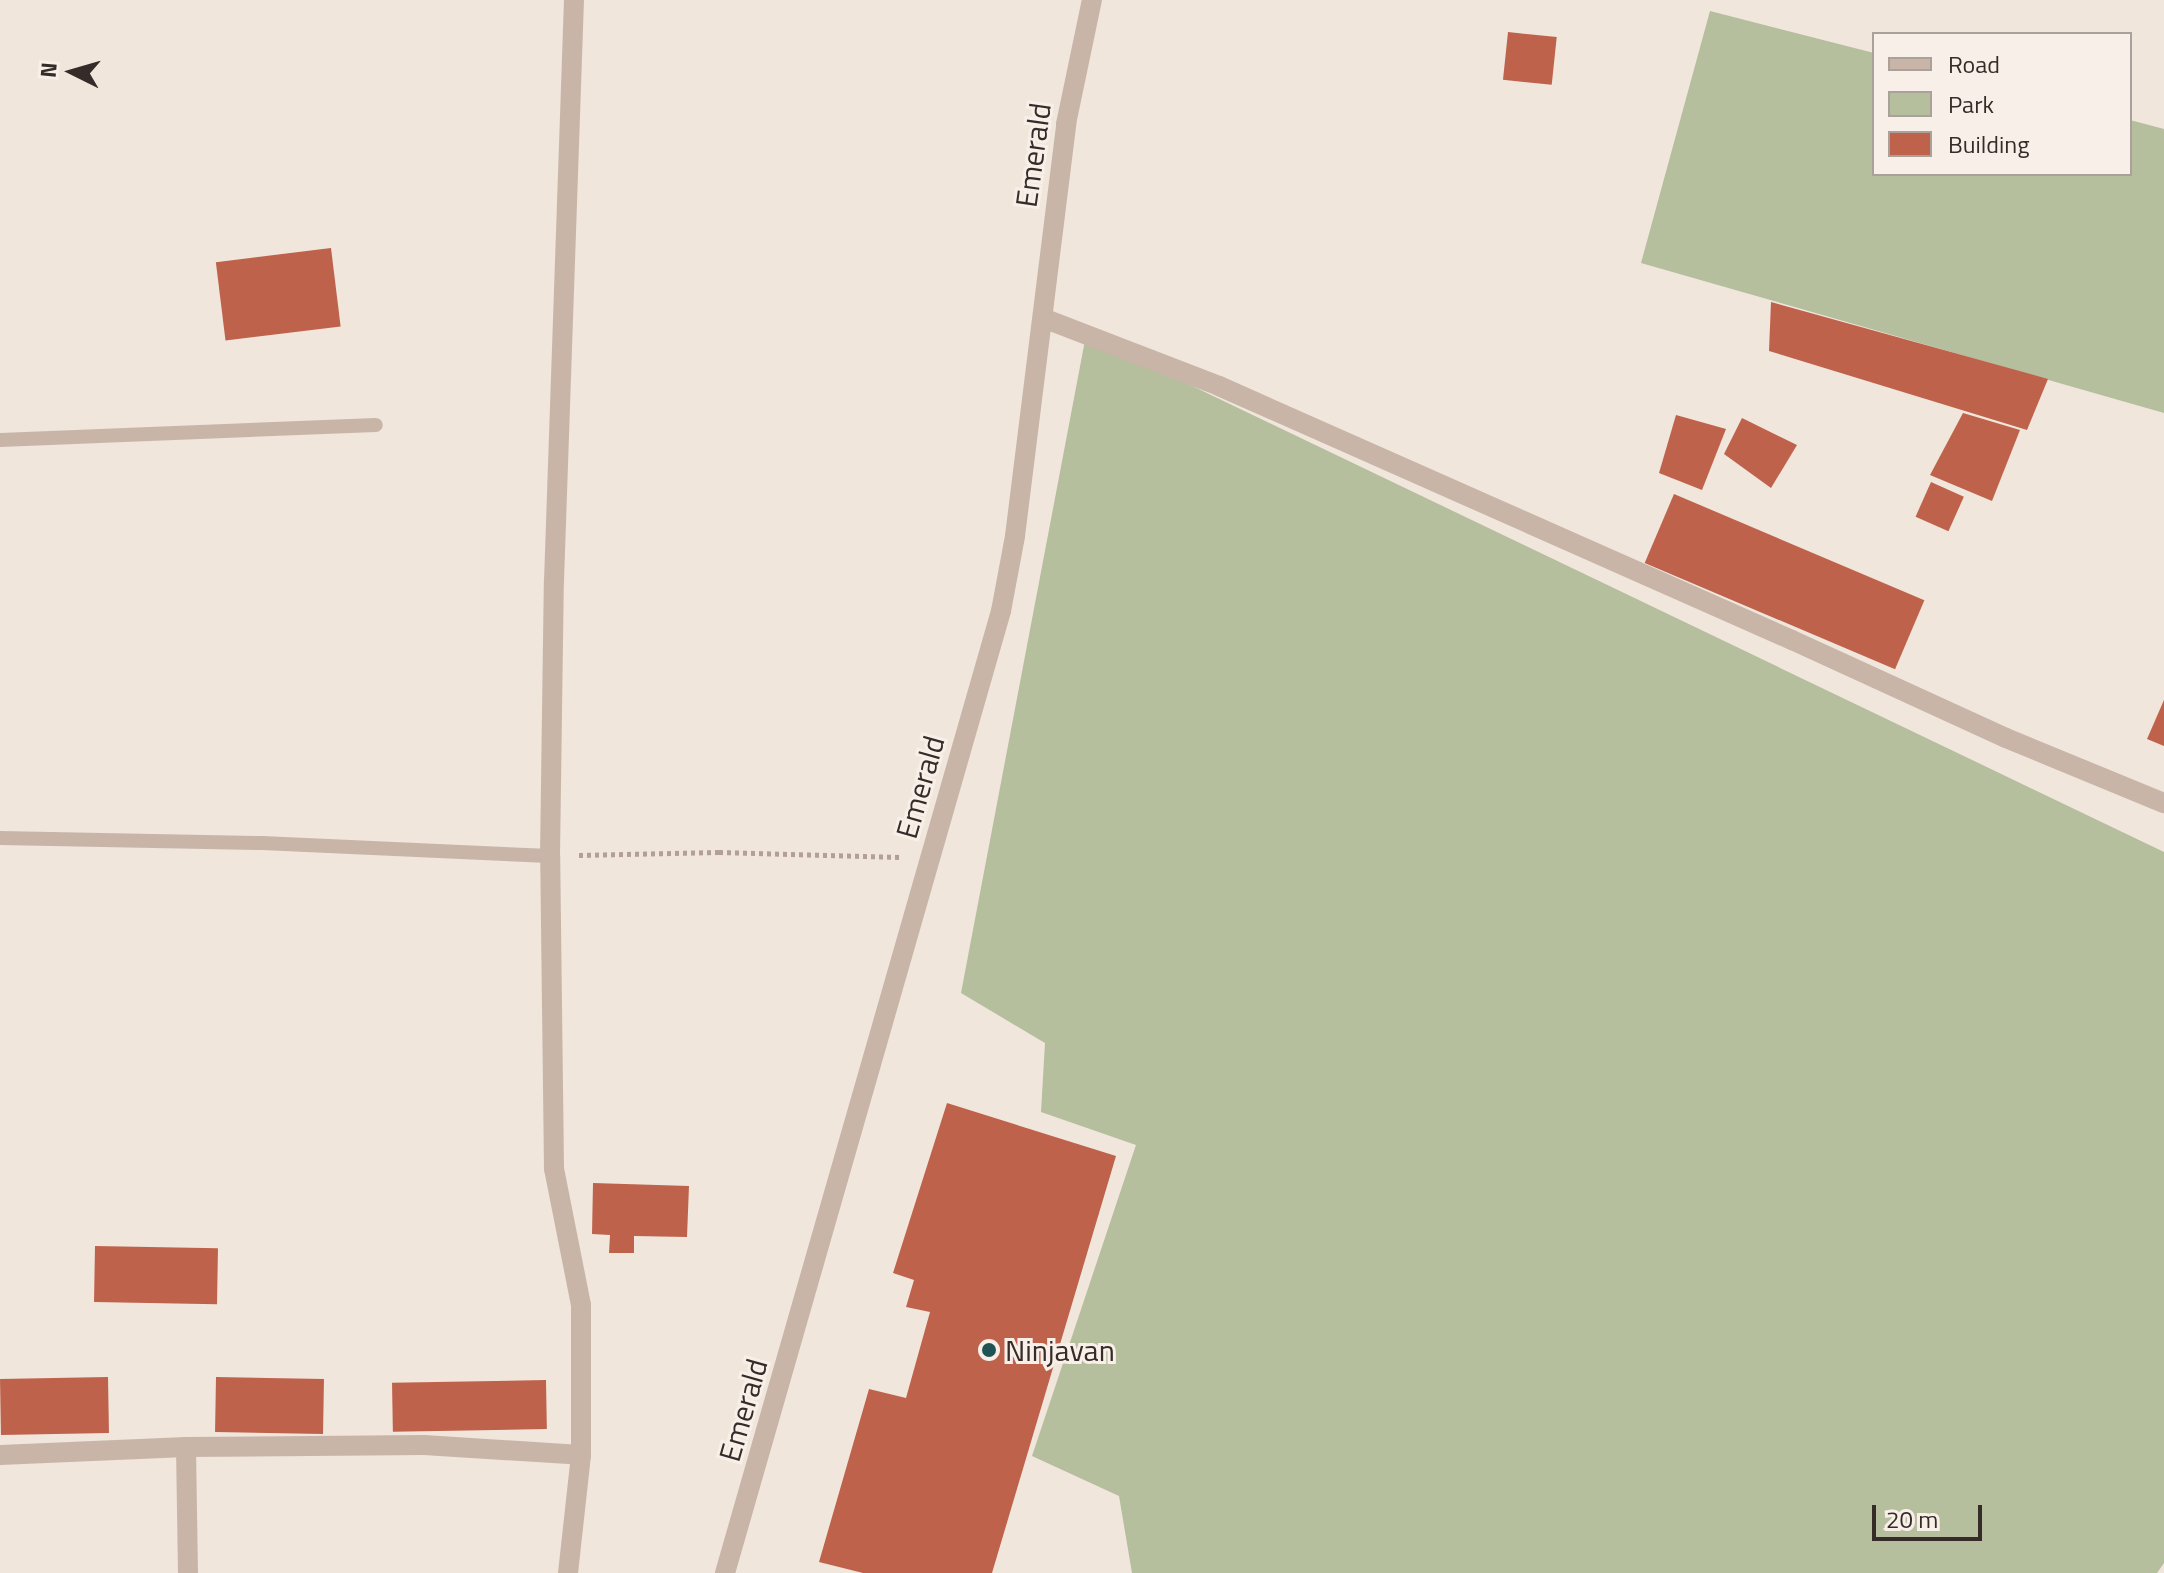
<!DOCTYPE html>
<style>
body{margin:0}
#map{position:relative;width:2164px;height:1573px;overflow:hidden;background:#f0e6dc;font-family:"Titillium Web",sans-serif}
div>[style]{position:absolute}
.green>*{inset:0;background:#b5be9d}
.building>*{inset:0;background:#bf624b;transform-origin:0 0}
.path>*{height:5px;margin-top:-2.5px;transform-origin:0;background:repeating-linear-gradient(90deg,#b39f93 0 4px,transparent 0 8px)}
.service>*{height:14px;margin:-7px;padding:0 7px;transform-origin:7px;border-radius:7px;background:#c8b5a8}
.minor>*{height:20px;margin:-10px;padding:0 10px;transform-origin:10px;border-radius:10px;background:#c8b5a8}
.dots>*{width:22px;height:22px;translate:-50% -50%;box-sizing:border-box;border:4px solid #f8f0e8;border-radius:50%}
span{translate:-50% -50%;white-space:nowrap;text-align:center;line-height:1.15;-webkit-text-stroke:6px #f8f0e8;paint-order:stroke}
.street-label{font-size:30px;color:#352b28}
.poi-label{font-size:30px;color:#352b28}
.left{translate:0 -50%;text-align:left}
.legend{position:absolute;left:1872px;top:32px;width:260px;height:144px;box-sizing:border-box;background:#f8f0e8;border:2px solid #aaa19b;margin:0;padding:10px 14px;list-style:none;font-size:24px;color:#352b28}
.legend li{display:flex;align-items:center;gap:16px;height:40px}
.legend b{width:40px;border:2px solid #aaa19b}
.north{position:absolute;left:32px;top:32px;width:80px;height:80px;-webkit-text-stroke:6px #f8f0e8;paint-order:stroke;rotate:275deg;font-size:22px;font-weight:700;line-height:32px;text-align:center;color:#352b28}
.north::after{content:'';display:block;margin:auto;width:28px;height:36px;background:#352b28;clip-path:polygon(50% 0,100% 100%,50% 72%,0 100%)}
.scale{position:absolute;left:1872px;top:1505px;width:110px;height:36px;box-sizing:border-box;border:4px solid #352b28;border-top:0;padding-left:10px;font-size:24px;line-height:28px;white-space:nowrap;color:#352b28;-webkit-text-stroke:6px #f8f0e8;paint-order:stroke}
</style>
<div id="map">
<div class="green">
<i style="clip-path:polygon(1710px 11px,1874px 53px,1874px 174px,2130px 174px,2130px 120px,2164px 129px,2164px 413px,1641px 263px)"></i>
<i style="clip-path:polygon(1086px 335px,2164px 852px,2164px 1563px,2157px 1573px,1132px 1573px,1119px 1496px,1032px 1456px,1136px 1145px,1041px 1112px,1045px 1043px,961px 993px)"></i>
</div>
<div class="building">
<i style="left:1508px;top:32px;width:49px;height:48px;rotate:6deg"></i>
<i style="left:331px;top:248px;width:79px;height:116px;rotate:83deg"></i>
<i style="clip-path:polygon(1771px 302px,2048px 379px,2027px 430px,1769px 351px)"></i>
<i style="clip-path:polygon(1963px 413px,2020px 430px,1992px 501px,1930px 475px)"></i>
<i style="clip-path:polygon(1676px 415px,1726px 429px,1702px 490px,1659px 473px)"></i>
<i style="clip-path:polygon(1742px 418px,1797px 445px,1771px 488px,1724px 454px)"></i>
<i style="left:1931px;top:482px;width:36px;height:38px;rotate:24deg"></i>
<i style="left:1674px;top:494px;width:272px;height:75px;rotate:23deg"></i>
<i style="clip-path:polygon(2164px 700px,2164px 746px,2147px 739px)"></i>
<i style="clip-path:polygon(947px 1103px,1116px 1156px,992px 1573px,863px 1573px,819px 1562px,869px 1389px,906px 1398px,930px 1312px,906px 1307px,914px 1280px,893px 1273px)"></i>
<i style="clip-path:polygon(593px 1183px,689px 1186px,687px 1237px,634px 1236px,634px 1253px,609px 1253px,610px 1235px,592px 1234px)"></i>
<i style="left:95px;top:1246px;width:123px;height:56px;rotate:1deg"></i>
<i style="left:108px;top:1377px;width:56px;height:108px;rotate:89deg"></i>
<i style="left:216px;top:1377px;width:108px;height:55px;rotate:1deg"></i>
<i style="left:546px;top:1380px;width:49px;height:154px;rotate:89deg"></i>
</div>
<div class="path">
<i style="left:579px;top:855px;width:140px;rotate:-1.2deg"></i>
<i style="left:719px;top:852px;width:182px;rotate:1.6deg"></i>
</div>
<div class="service">
<i style="left:0;top:440px;width:376px;rotate:-2.3deg"></i>
<i style="left:0;top:838px;width:262px;rotate:1.1deg"></i>
<i style="left:262px;top:843px;width:288px;rotate:2.6deg"></i>
</div>
<div class="minor">
<i style="left:1043px;top:318px;width:189px;rotate:21.1deg"></i>
<i style="left:1219px;top:386px;width:627px;rotate:23.91deg"></i>
<i style="left:1792px;top:640px;width:235px;rotate:24.6deg"></i>
<i style="left:2006px;top:738px;width:171px;rotate:22.4deg"></i>
<i style="left:186px;top:1447px;width:126px;rotate:89.1deg"></i>
<i style="left:0;top:1455px;width:186px;rotate:-2.5deg"></i>
<i style="left:186px;top:1447px;width:238px;rotate:-0.5deg"></i>
<i style="left:424px;top:1445px;width:157px;rotate:3.6deg"></i>
<i style="left:568px;top:1573px;width:119px;rotate:-83.7deg"></i>
<i style="left:581px;top:1455px;width:150px;rotate:-90deg"></i>
<i style="left:581px;top:1305px;width:139px;rotate:-101.2deg"></i>
<i style="left:554px;top:1169px;width:313px;rotate:-90.7deg"></i>
<i style="left:550px;top:856px;width:275px;rotate:-89.2deg"></i>
<i style="left:554px;top:581px;width:581px;rotate:-88.03deg"></i>
<i style="left:725px;top:1573px;width:1001px;rotate:-73.99deg"></i>
<i style="left:1001px;top:611px;width:76px;rotate:-79.4deg"></i>
<i style="left:1015px;top:536px;width:415px;rotate:-82.9deg"></i>
<i style="left:1066px;top:124px;width:127px;rotate:-78.2deg"></i>
</div>
<div class="dots">
<i style="left:989px;top:1350px;background:#205354"></i>
</div>
<div class="street-label">
<span style="left:1033px;top:155px;rotate:-82deg">Emerald</span>
<span style="left:920px;top:787px;rotate:-74deg">Emerald</span>
<span style="left:743px;top:1410px;rotate:-74deg">Emerald</span>
</div>
<div class="poi-label">
<span class="left" style="left:1005px;top:1350px">Ninjavan</span>
</div>
<ul class="legend">
<li><b style="height:10px;background:#c8b5a8"></b>Road</li>
<li><b style="height:22px;background:#b5be9d"></b>Park</li>
<li><b style="height:22px;background:#bf624b"></b>Building</li>
</ul>
<div class="north">N</div>
<div class="scale">20 m</div>
</div>
